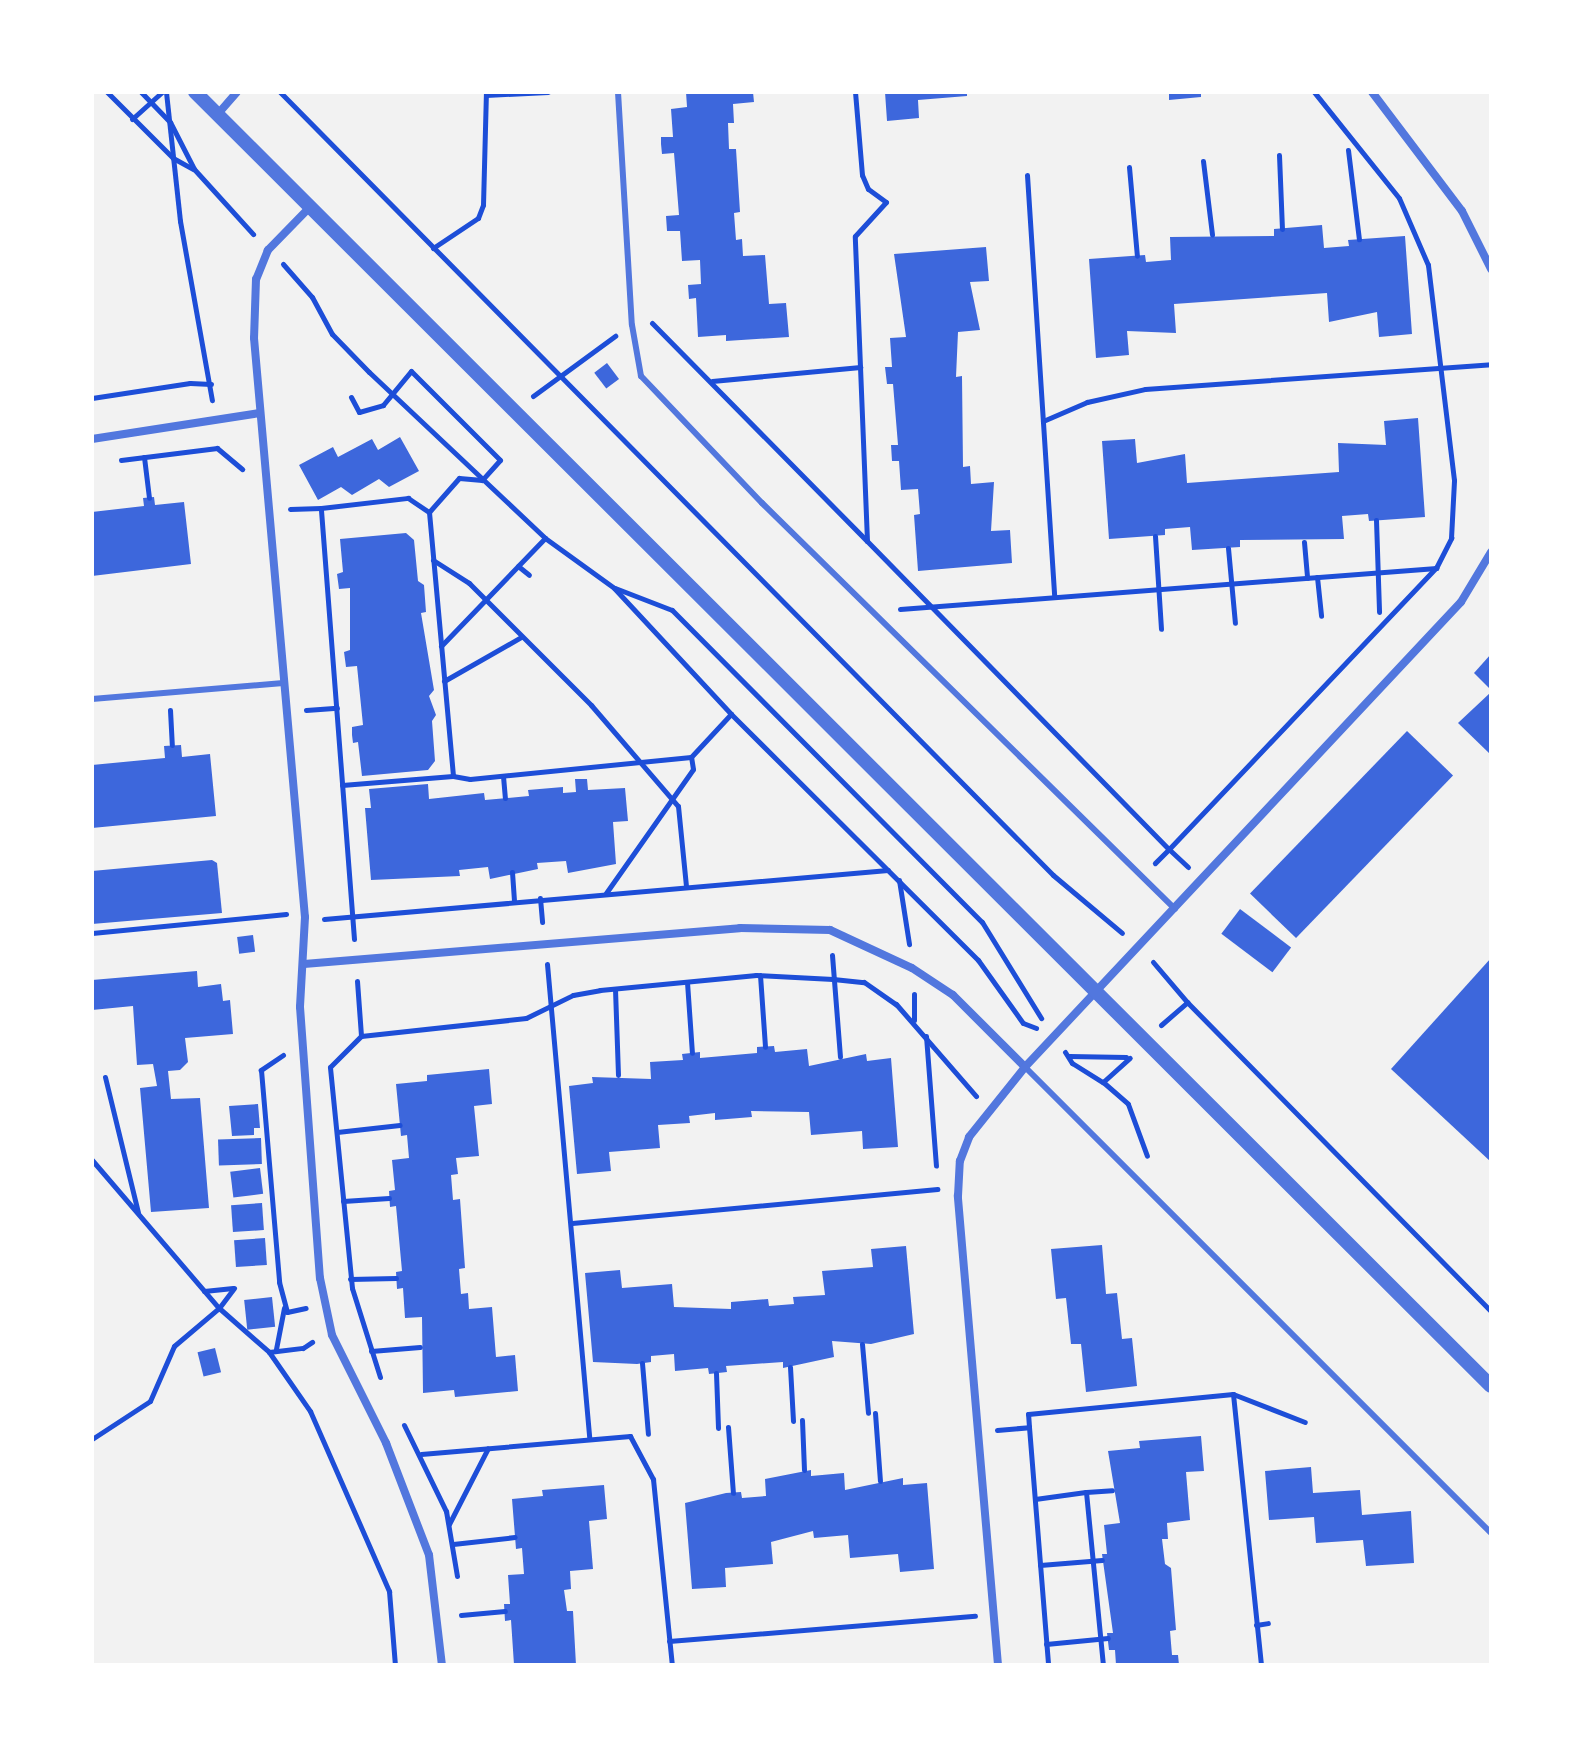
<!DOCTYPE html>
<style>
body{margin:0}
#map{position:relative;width:1583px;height:1757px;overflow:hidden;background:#f2f2f2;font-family:Rubik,sans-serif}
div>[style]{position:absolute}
.building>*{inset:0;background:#3d67dc;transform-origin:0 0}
.path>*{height:5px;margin:-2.5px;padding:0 2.5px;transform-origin:2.5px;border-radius:2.5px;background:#1d4ed8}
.service>*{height:6px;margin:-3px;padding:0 3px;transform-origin:3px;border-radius:3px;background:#5277de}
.minor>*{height:8px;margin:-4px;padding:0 4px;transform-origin:4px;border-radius:4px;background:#5277de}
.tertiary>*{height:14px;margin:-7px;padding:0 7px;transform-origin:7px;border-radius:7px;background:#5277de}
span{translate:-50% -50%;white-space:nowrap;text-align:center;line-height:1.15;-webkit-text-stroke:7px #fff;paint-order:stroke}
.frame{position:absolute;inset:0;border:94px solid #fff;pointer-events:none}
</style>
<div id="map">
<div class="building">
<i style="clip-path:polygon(686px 92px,753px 92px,754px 102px,733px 104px,734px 123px,728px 123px,729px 149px,736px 149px,740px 212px,734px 213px,736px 240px,742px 239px,743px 256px,765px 255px,769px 304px,786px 303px,789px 337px,726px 341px,726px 335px,698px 337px,696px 298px,689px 299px,688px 285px,701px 284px,700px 260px,682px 261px,680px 231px,667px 231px,666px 216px,679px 215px,674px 153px,662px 154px,661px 144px,661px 137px,673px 137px,671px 109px,687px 107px)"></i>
<i style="clip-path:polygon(885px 92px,967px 92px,967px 96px,918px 100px,919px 118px,887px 121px)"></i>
<i style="clip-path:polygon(1169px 92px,1201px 92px,1201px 97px,1169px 100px)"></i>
<i style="clip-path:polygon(1322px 225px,1324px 248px,1349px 246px,1348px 240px,1405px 236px,1412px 334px,1379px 337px,1377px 312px,1329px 322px,1327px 293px,1174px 304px,1176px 333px,1127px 331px,1129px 355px,1096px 358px,1089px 259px,1145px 255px,1146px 262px,1171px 260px,1170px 237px,1274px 236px,1274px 229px)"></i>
<i style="clip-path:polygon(986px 247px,989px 281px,970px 282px,980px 330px,958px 332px,956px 377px,962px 376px,963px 467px,970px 466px,971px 484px,994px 482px,991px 531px,1010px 530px,1012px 563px,918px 571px,914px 515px,920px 514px,918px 489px,901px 490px,899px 461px,892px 461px,891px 445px,898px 445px,893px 384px,887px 384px,885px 367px,892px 367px,890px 338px,906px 337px,894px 254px)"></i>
<i style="left:607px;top:363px;width:20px;height:16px;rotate:53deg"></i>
<i style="clip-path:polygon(1418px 418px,1425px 517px,1369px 521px,1368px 514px,1342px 516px,1344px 539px,1240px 540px,1240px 547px,1192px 550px,1190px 527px,1165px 529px,1165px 535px,1109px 539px,1102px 441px,1135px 439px,1137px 463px,1185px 454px,1187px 483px,1339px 472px,1338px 443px,1386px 445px,1384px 421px)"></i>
<i style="clip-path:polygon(400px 437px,419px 471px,389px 487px,379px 479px,352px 495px,341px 487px,318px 500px,299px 465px,333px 447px,338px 457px,372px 439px,378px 450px)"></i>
<i style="clip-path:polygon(154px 497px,155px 505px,184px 502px,191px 564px,92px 576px,92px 512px,144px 506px,143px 498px)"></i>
<i style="clip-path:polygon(406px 533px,414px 540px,418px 581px,424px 585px,426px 612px,421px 613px,434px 690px,429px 696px,436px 715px,432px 721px,435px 761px,428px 770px,362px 776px,358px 742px,353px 743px,352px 735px,352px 727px,363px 725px,357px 666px,346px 667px,344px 652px,350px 650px,350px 588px,339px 589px,337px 574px,343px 572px,340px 539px)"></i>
<i style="clip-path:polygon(1491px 654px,1491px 690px,1474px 673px)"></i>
<i style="clip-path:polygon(1491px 692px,1491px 755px,1458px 723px)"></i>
<i style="left:1407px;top:731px;width:64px;height:226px;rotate:44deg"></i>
<i style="clip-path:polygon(181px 745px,182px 757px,210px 754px,216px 816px,92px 828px,92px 765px,165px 758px,164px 746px)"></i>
<i style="clip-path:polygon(575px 779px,587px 779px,588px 790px,625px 788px,628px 821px,613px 822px,616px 864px,568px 873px,566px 861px,537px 863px,538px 869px,490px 879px,488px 867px,459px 870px,460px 876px,371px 880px,365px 808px,371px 808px,369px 789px,428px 784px,429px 799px,484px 793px,485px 800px,529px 796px,528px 790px,563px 787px,563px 793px,576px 792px)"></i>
<i style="clip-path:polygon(212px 860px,217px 863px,222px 913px,92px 924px,92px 871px)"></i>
<i style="left:1240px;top:909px;width:64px;height:31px;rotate:37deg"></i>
<i style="left:253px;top:935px;width:17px;height:16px;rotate:83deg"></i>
<i style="clip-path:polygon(1491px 958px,1491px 1162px,1391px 1069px)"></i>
<i style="clip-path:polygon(197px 971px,198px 987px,221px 984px,223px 1001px,230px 1000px,233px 1034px,185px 1038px,188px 1062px,180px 1070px,168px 1071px,171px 1099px,200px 1098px,209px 1208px,151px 1212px,140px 1088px,157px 1086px,153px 1064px,137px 1065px,133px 1006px,92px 1010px,92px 980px)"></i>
<i style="clip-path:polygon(774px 1046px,775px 1052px,807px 1049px,809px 1066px,866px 1054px,867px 1061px,891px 1058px,898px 1147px,863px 1149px,862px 1131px,811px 1135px,809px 1112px,751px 1111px,752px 1117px,715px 1120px,715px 1113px,689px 1116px,690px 1123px,658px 1125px,660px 1148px,609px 1152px,611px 1171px,577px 1174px,569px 1086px,593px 1083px,592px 1077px,651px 1079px,650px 1062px,683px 1060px,682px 1054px,700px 1052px,700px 1058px,757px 1053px,757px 1047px)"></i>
<i style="clip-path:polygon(489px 1069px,492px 1104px,474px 1106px,479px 1156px,456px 1158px,458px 1174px,451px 1175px,453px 1200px,460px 1199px,465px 1268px,459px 1269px,461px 1294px,468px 1293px,469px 1309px,492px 1307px,496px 1357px,515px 1355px,518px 1391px,455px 1397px,454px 1390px,423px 1393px,422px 1317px,405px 1318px,403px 1288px,397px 1289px,396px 1272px,402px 1271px,396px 1206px,390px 1207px,389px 1191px,395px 1190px,392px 1160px,409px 1158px,407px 1135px,401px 1136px,396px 1084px,427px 1081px,427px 1075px)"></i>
<i style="clip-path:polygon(258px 1104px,260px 1128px,254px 1128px,254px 1135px,232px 1136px,229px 1106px)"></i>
<i style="left:261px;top:1138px;width:26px;height:43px;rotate:88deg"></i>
<i style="left:260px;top:1168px;width:26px;height:30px;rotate:83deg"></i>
<i style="left:262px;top:1203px;width:27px;height:31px;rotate:86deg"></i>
<i style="left:265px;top:1238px;width:27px;height:31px;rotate:86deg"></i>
<i style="clip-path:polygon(1102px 1245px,1106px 1294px,1117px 1293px,1122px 1339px,1132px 1338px,1137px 1386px,1086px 1392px,1081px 1344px,1071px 1344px,1066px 1298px,1056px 1299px,1051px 1249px)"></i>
<i style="clip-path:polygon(906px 1246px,914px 1334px,871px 1344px,832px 1341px,834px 1357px,783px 1368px,783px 1362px,726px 1366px,727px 1372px,709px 1374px,708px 1368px,675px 1371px,674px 1354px,651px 1356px,651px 1362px,637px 1364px,593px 1362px,585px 1273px,620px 1270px,622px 1288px,672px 1284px,674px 1307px,731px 1309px,731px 1302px,768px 1299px,769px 1306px,794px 1304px,793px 1297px,825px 1295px,822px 1271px,873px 1267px,871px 1249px)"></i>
<i style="left:272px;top:1297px;width:30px;height:28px;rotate:84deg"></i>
<i style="left:215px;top:1348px;width:25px;height:18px;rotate:76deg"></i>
<i style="clip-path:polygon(1201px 1436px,1204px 1471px,1186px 1472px,1190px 1520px,1167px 1523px,1168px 1539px,1162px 1539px,1165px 1564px,1171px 1568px,1176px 1630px,1170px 1631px,1172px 1655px,1178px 1655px,1179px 1665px,1116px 1665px,1115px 1650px,1109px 1650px,1107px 1633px,1113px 1633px,1102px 1554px,1107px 1554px,1104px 1525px,1120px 1523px,1108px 1451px,1140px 1448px,1139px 1441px)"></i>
<i style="clip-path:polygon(1311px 1467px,1313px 1493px,1360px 1490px,1362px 1515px,1411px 1511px,1414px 1563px,1366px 1566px,1363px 1540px,1316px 1543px,1314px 1517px,1269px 1520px,1265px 1471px)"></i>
<i style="clip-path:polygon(811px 1470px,811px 1476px,844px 1473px,845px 1490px,903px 1478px,903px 1485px,927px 1483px,934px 1569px,900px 1572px,898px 1554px,850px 1558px,848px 1535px,814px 1538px,813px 1531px,771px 1542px,773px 1564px,725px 1568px,726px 1587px,692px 1589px,685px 1503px,726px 1493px,741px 1492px,742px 1498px,766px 1496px,765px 1479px)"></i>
<i style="clip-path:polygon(604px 1485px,607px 1519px,589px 1521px,593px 1569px,570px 1571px,571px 1589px,564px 1590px,567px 1611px,573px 1611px,576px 1665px,514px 1665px,511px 1620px,505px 1621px,504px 1604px,510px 1604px,508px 1575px,524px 1574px,522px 1548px,516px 1549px,512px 1499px,543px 1496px,542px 1490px)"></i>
</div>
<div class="path">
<i style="left:107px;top:92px;width:93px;rotate:45deg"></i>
<i style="left:173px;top:158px;width:23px;rotate:29deg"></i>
<i style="left:141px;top:92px;width:42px;rotate:46deg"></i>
<i style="left:170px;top:122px;width:53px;rotate:62.9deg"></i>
<i style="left:194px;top:169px;width:88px;rotate:47.8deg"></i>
<i style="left:166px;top:92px;width:130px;rotate:83.8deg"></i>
<i style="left:180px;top:221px;width:182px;rotate:79.9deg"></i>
<i style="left:280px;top:92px;width:1100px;rotate:45.37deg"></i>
<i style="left:1053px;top:875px;width:90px;rotate:40deg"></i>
<i style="left:486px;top:95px;width:62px;rotate:-2.8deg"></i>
<i style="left:132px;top:119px;width:40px;rotate:-42deg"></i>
<i style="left:1348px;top:150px;width:90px;rotate:83deg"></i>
<i style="left:1279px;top:155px;width:74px;rotate:87.7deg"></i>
<i style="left:1203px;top:161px;width:74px;rotate:83deg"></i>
<i style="left:1129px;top:167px;width:89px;rotate:84.9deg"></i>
<i style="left:1027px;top:175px;width:423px;rotate:86.3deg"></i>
<i style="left:433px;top:248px;width:54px;rotate:-33.7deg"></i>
<i style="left:478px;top:218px;width:14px;rotate:-69deg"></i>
<i style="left:483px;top:205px;width:113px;rotate:-88.5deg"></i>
<i style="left:283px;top:264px;width:44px;rotate:48.7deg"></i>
<i style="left:312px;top:297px;width:42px;rotate:61.6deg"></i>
<i style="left:332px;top:334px;width:53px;rotate:45.8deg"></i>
<i style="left:369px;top:372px;width:242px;rotate:43.3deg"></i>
<i style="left:545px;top:538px;width:85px;rotate:35.9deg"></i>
<i style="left:614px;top:588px;width:172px;rotate:47.1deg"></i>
<i style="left:731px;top:714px;width:349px;rotate:44.9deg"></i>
<i style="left:978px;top:960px;width:77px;rotate:54.5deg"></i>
<i style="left:1023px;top:1023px;width:14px;rotate:21deg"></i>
<i style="left:652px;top:323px;width:306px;rotate:45.4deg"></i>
<i style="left:867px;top:541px;width:305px;rotate:-92.3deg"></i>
<i style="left:855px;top:236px;width:46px;rotate:-47.6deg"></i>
<i style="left:886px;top:202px;width:22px;rotate:-144deg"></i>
<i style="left:868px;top:189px;width:15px;rotate:-113deg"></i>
<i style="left:862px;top:175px;width:83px;rotate:-94.8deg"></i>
<i style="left:712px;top:381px;width:149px;rotate:-5.4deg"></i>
<i style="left:533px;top:396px;width:102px;rotate:-36.2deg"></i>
<i style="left:351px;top:397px;width:17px;rotate:62deg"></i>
<i style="left:359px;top:412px;width:25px;rotate:-16deg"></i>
<i style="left:383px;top:405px;width:44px;rotate:-50.5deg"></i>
<i style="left:411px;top:371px;width:126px;rotate:45deg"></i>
<i style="left:500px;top:460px;width:27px;rotate:132deg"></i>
<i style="left:482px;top:480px;width:23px;rotate:-175deg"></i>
<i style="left:459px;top:478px;width:45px;rotate:131.4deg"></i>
<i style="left:429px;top:512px;width:265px;rotate:84.8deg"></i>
<i style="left:92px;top:398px;width:99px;rotate:-8.7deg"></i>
<i style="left:190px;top:383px;width:21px;rotate:3deg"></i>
<i style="left:1043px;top:421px;width:48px;rotate:-23.4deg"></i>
<i style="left:1087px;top:402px;width:59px;rotate:-12.6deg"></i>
<i style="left:1145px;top:389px;width:347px;rotate:-4.1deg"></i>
<i style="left:144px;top:457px;width:41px;rotate:83deg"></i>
<i style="left:121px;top:460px;width:97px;rotate:-7.1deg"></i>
<i style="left:217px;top:448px;width:33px;rotate:40deg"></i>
<i style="left:290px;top:509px;width:31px;rotate:-2deg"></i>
<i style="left:1376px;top:520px;width:92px;rotate:88.1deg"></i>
<i style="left:1155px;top:536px;width:93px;rotate:86.3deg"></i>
<i style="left:867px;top:541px;width:431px;rotate:45.6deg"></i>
<i style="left:1169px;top:849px;width:20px;rotate:135deg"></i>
<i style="left:1304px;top:542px;width:36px;rotate:85deg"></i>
<i style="left:1228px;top:548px;width:75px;rotate:84.7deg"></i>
<i style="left:433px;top:560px;width:43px;rotate:32.6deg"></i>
<i style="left:469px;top:583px;width:173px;rotate:45deg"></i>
<i style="left:591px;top:705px;width:133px;rotate:49.3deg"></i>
<i style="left:678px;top:806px;width:80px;rotate:84.3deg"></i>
<i style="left:518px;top:566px;width:14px;rotate:39deg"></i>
<i style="left:1317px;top:577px;width:39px;rotate:84deg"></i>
<i style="left:615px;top:588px;width:61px;rotate:21.1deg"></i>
<i style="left:672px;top:610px;width:440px;rotate:45.2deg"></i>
<i style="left:982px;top:922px;width:113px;rotate:58.4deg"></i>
<i style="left:900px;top:609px;width:538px;rotate:-4.37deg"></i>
<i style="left:1436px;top:568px;width:34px;rotate:-63deg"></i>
<i style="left:1451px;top:538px;width:58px;rotate:-87deg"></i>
<i style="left:1454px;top:480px;width:217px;rotate:-96.9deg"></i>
<i style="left:1428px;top:265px;width:73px;rotate:-113.4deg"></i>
<i style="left:1399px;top:198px;width:136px;rotate:-128.7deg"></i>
<i style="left:441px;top:646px;width:150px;rotate:-46.1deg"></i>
<i style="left:444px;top:681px;width:89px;rotate:-29.7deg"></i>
<i style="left:170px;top:710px;width:35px;rotate:87deg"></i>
<i style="left:306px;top:710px;width:31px;rotate:-4deg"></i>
<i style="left:503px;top:776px;width:22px;rotate:85deg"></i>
<i style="left:342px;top:785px;width:111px;rotate:-4.6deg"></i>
<i style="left:453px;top:776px;width:17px;rotate:10deg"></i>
<i style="left:470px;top:779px;width:222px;rotate:-5.7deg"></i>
<i style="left:691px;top:757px;width:59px;rotate:-47.1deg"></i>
<i style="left:1188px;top:867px;width:26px;rotate:-137deg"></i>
<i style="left:1169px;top:849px;width:388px;rotate:-46.5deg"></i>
<i style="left:512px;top:872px;width:29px;rotate:86deg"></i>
<i style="left:899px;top:880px;width:65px;rotate:81.1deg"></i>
<i style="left:606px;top:893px;width:151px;rotate:-54.9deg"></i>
<i style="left:693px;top:769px;width:12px;rotate:-99deg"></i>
<i style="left:540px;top:898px;width:24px;rotate:85deg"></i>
<i style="left:324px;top:919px;width:566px;rotate:-4.97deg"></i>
<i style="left:92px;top:933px;width:195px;rotate:-5.6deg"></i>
<i style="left:354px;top:939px;width:432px;rotate:-94.4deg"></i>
<i style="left:321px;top:508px;width:88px;rotate:-6.6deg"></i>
<i style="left:408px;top:498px;width:25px;rotate:34deg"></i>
<i style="left:832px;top:955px;width:102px;rotate:85.5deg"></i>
<i style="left:1153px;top:962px;width:52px;rotate:49.6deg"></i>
<i style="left:547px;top:964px;width:475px;rotate:84.9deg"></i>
<i style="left:760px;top:975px;width:72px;rotate:86deg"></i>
<i style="left:357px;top:981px;width:55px;rotate:85.8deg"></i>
<i style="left:687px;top:982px;width:71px;rotate:86deg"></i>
<i style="left:615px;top:989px;width:86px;rotate:88deg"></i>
<i style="left:914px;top:1020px;width:26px;rotate:-90deg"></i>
<i style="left:1161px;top:1025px;width:35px;rotate:-41deg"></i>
<i style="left:1187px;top:1002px;width:433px;rotate:45.5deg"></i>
<i style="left:926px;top:1036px;width:130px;rotate:85.6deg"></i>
<i style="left:1065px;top:1052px;width:13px;rotate:58deg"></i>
<i style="left:1072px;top:1063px;width:36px;rotate:32deg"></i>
<i style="left:1103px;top:1082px;width:36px;rotate:-42deg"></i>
<i style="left:283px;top:1055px;width:27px;rotate:146deg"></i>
<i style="left:261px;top:1070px;width:213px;rotate:85.1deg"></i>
<i style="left:279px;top:1282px;width:31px;rotate:75deg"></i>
<i style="left:287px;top:1312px;width:19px;rotate:-12deg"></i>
<i style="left:1069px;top:1056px;width:57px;rotate:1deg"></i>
<i style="left:105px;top:1077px;width:139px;rotate:76.3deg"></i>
<i style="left:1103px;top:1082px;width:33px;rotate:41deg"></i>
<i style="left:1128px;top:1104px;width:55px;rotate:69.9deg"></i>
<i style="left:337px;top:1132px;width:63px;rotate:-6.3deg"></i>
<i style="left:92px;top:1160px;width:195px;rotate:49.4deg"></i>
<i style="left:219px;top:1308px;width:67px;rotate:41.3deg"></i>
<i style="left:269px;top:1352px;width:72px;rotate:55.2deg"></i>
<i style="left:310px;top:1411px;width:197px;rotate:66.3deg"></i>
<i style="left:389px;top:1591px;width:74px;rotate:85.4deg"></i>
<i style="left:343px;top:1201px;width:46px;rotate:-3.7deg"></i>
<i style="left:572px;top:1223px;width:367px;rotate:-5.3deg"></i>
<i style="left:350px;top:1279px;width:46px;rotate:-1.2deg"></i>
<i style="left:204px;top:1291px;width:29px;rotate:-6deg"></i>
<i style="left:862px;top:1344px;width:69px;rotate:85deg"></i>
<i style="left:276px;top:1349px;width:42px;rotate:-79deg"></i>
<i style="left:371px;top:1351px;width:49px;rotate:-4.7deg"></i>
<i style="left:269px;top:1352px;width:34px;rotate:-7deg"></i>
<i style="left:303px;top:1348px;width:11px;rotate:-34deg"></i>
<i style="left:642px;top:1363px;width:71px;rotate:85.2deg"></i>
<i style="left:790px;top:1367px;width:54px;rotate:86.8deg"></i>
<i style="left:716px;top:1373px;width:55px;rotate:87.9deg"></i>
<i style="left:380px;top:1377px;width:93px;rotate:-107.5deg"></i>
<i style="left:352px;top:1288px;width:222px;rotate:-95.7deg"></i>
<i style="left:330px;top:1067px;width:44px;rotate:-45deg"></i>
<i style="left:361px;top:1036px;width:166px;rotate:-6.2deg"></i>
<i style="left:526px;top:1018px;width:52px;rotate:-26.1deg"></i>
<i style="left:573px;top:995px;width:27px;rotate:-10deg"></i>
<i style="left:600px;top:990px;width:157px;rotate:-5.5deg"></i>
<i style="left:756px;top:975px;width:77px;rotate:3deg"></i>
<i style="left:833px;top:979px;width:31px;rotate:6deg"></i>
<i style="left:864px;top:982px;width:39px;rotate:35deg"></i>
<i style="left:896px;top:1004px;width:122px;rotate:49deg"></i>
<i style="left:1233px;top:1394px;width:272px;rotate:84.1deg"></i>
<i style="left:875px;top:1413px;width:68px;rotate:85.8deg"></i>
<i style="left:802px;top:1420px;width:50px;rotate:87.7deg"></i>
<i style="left:404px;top:1425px;width:96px;rotate:64deg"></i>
<i style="left:446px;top:1511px;width:66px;rotate:80.4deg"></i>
<i style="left:728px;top:1427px;width:66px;rotate:85.7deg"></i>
<i style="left:1029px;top:1427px;width:13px;rotate:-94deg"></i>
<i style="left:1028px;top:1414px;width:206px;rotate:-5.6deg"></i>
<i style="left:1233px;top:1394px;width:77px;rotate:21.3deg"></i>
<i style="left:997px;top:1430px;width:32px;rotate:-5deg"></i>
<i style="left:1029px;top:1427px;width:239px;rotate:85.4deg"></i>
<i style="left:92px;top:1439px;width:69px;rotate:-33.2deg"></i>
<i style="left:150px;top:1401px;width:60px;rotate:-66.4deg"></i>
<i style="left:174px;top:1346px;width:59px;rotate:-40.2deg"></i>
<i style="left:219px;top:1308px;width:25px;rotate:-53deg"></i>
<i style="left:421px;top:1454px;width:210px;rotate:-4.9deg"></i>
<i style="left:630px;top:1436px;width:49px;rotate:61.9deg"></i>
<i style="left:653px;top:1479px;width:187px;rotate:84.2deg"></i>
<i style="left:1086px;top:1492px;width:26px;rotate:-4deg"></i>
<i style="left:1035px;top:1499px;width:51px;rotate:-7.8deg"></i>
<i style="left:1086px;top:1492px;width:174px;rotate:84.4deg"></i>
<i style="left:449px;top:1524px;width:85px;rotate:-62.8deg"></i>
<i style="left:453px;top:1544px;width:62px;rotate:-6.4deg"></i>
<i style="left:1040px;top:1565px;width:62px;rotate:-4.6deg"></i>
<i style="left:461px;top:1615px;width:44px;rotate:-5.2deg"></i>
<i style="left:1256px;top:1625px;width:12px;rotate:-9deg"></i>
<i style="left:669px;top:1641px;width:307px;rotate:-4.7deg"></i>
<i style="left:1046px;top:1644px;width:62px;rotate:-5.5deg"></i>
</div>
<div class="service">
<i style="left:618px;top:92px;width:233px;rotate:86.6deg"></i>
<i style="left:632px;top:325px;width:52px;rotate:80deg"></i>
<i style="left:641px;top:376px;width:175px;rotate:46.4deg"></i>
<i style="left:762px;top:503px;width:579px;rotate:44.51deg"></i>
<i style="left:92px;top:699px;width:192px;rotate:-4.8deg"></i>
<i style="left:1025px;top:1067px;width:659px;rotate:45deg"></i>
</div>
<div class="minor">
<i style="left:1372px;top:92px;width:149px;rotate:52.9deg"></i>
<i style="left:1462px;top:211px;width:65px;rotate:63.4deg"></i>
<i style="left:217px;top:115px;width:30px;rotate:-49deg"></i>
<i style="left:309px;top:208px;width:59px;rotate:134.3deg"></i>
<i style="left:268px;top:250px;width:31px;rotate:112deg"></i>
<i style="left:256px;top:279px;width:59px;rotate:91.9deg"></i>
<i style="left:254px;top:338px;width:581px;rotate:84.97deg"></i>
<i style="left:305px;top:917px;width:90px;rotate:93.2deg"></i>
<i style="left:300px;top:1007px;width:272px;rotate:85.8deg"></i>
<i style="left:320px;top:1278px;width:58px;rotate:78.1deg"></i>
<i style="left:332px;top:1335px;width:121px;rotate:63.4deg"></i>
<i style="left:386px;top:1443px;width:120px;rotate:69deg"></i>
<i style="left:429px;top:1555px;width:111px;rotate:83.3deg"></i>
<i style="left:92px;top:439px;width:170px;rotate:-8.8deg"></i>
<i style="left:304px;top:964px;width:437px;rotate:-4.7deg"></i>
<i style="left:740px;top:928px;width:90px;rotate:1.3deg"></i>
<i style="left:830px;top:930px;width:90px;rotate:24.9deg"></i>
<i style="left:912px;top:968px;width:49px;rotate:33.4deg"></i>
<i style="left:953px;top:995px;width:102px;rotate:45deg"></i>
<i style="left:998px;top:1665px;width:471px;rotate:-94.9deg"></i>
<i style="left:958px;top:1196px;width:35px;rotate:-87deg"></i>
<i style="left:960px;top:1161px;width:26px;rotate:-69deg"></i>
<i style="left:969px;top:1137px;width:90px;rotate:-51.3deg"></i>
<i style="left:1025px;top:1067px;width:637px;rotate:-46.84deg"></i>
<i style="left:1461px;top:602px;width:58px;rotate:-59deg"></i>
</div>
<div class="tertiary">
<i style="left:195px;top:92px;width:1831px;rotate:44.96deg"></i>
</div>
<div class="frame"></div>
</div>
